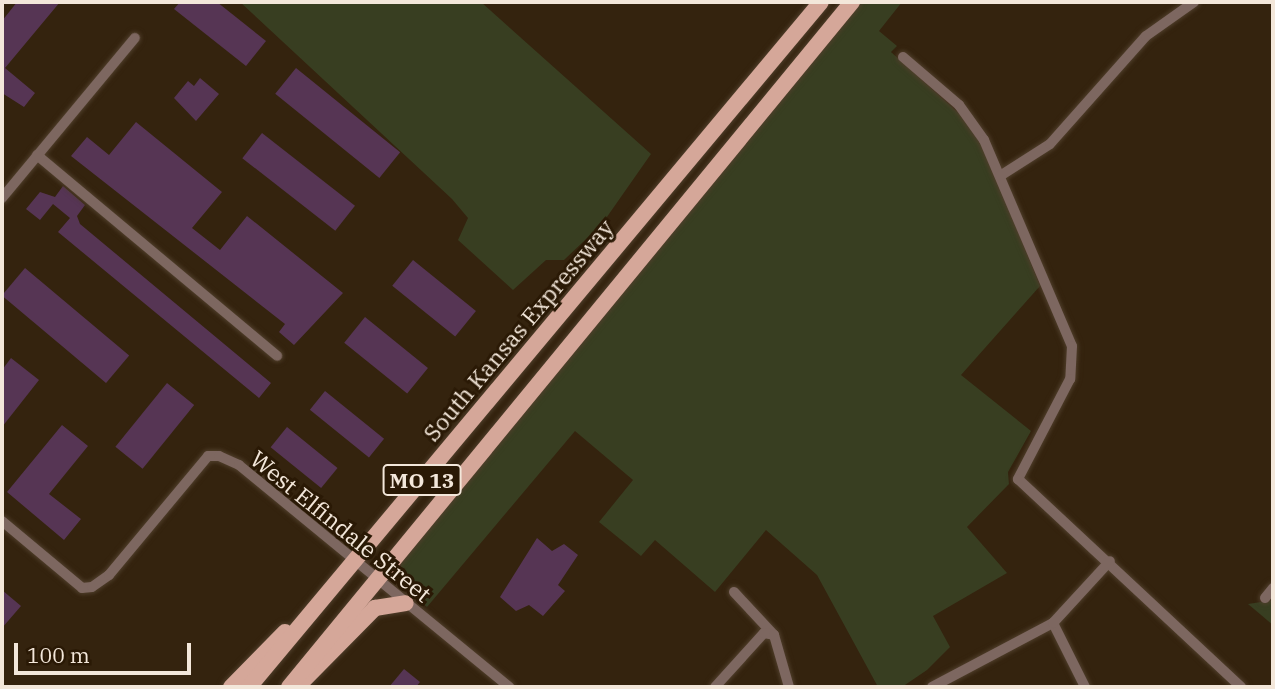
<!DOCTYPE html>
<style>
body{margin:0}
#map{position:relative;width:1275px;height:689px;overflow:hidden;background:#34230e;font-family:"IBM Plex Serif",serif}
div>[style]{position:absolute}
.green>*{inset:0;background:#383e21}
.building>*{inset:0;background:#563554;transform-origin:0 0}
.roads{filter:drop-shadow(0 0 2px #4f3e2b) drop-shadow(0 0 2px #4f3e2b)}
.street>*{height:10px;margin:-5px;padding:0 5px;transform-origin:5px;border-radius:5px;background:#7d6760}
.primary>*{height:16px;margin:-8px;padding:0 8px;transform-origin:8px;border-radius:8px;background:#d5a799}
span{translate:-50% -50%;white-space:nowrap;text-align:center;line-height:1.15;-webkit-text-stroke:6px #2a1905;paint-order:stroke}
.shield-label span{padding:2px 5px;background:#2a1905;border:2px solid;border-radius:5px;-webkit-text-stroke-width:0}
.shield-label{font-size:21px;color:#f3e7da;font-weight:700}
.street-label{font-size:23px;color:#f3e7da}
.frame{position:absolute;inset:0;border:4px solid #f3e7da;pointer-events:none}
.scale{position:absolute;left:14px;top:643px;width:177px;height:32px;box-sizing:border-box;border:4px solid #f3e7da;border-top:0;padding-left:9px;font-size:21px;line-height:24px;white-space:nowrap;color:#f3e7da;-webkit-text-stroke:5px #2a1905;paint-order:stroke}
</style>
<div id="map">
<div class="green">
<i style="clip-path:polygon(240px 2px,481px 2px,651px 154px,602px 224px,564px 260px,546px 260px,513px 290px,458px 240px,468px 218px,452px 199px)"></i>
<i style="clip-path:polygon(861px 2px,902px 2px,879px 31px,897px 46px,891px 52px,966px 120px,984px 148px,1040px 286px,961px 375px,1031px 431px,1008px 472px,1009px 484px,967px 527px,1007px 573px,933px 616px,950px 647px,927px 670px,902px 687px,878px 687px,817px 575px,766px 530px,715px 592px,655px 540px,641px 556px,599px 522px,633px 480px,575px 431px,427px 607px,401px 586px,401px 563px)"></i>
<i style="clip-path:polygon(1273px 600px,1273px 625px,1248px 604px)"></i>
</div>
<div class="building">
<i style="clip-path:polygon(17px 2px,60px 2px,5px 68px,35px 93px,24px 107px,2px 93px,2px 21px)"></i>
<i style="clip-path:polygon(180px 2px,217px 2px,266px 41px,246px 66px,174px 9px)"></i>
<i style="left:296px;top:68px;width:134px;height:33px;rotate:39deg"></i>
<i style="clip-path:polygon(200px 78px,219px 94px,196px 121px,174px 98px,188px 81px,194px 86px)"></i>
<i style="clip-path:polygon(136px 122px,222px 192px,192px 228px,220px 250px,247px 216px,343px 293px,294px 345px,279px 332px,285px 324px,71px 156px,87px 137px,109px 155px)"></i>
<i style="left:262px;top:133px;width:118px;height:32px;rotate:38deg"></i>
<i style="clip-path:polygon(63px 186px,85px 205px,77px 216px,80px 224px,271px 383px,259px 398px,58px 232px,70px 218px,53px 204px,40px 220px,26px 209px,40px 192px,55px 197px)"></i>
<i style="left:413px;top:260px;width:81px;height:33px;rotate:39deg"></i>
<i style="left:25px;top:268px;width:136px;height:36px;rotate:40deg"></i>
<i style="left:365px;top:317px;width:81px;height:33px;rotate:39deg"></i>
<i style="clip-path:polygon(11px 358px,39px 380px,2px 427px,2px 370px)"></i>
<i style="left:167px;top:383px;width:35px;height:82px;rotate:39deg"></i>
<i style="left:325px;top:391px;width:76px;height:24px;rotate:39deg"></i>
<i style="clip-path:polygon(62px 425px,88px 446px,49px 494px,81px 519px,64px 540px,7px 492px)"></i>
<i style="left:287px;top:427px;width:65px;height:26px;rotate:39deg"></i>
<i style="clip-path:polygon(537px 538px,552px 551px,564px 544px,578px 555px,558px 585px,565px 591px,543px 616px,529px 605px,516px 611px,500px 597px)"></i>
<i style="clip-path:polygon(2px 590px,21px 606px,2px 628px)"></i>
<i style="clip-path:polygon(404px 669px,420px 682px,416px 687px,389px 687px)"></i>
</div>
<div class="roads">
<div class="street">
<i style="left:903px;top:57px;width:74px;rotate:40.6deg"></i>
<i style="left:959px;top:105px;width:43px;rotate:54.5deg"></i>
<i style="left:984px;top:140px;width:224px;rotate:66.9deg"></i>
<i style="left:1072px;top:346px;width:33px;rotate:93deg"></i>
<i style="left:1070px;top:379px;width:113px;rotate:117.5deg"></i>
<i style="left:1018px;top:479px;width:305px;rotate:43deg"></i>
<i style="left:37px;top:155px;width:313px;rotate:39.9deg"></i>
<i style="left:1000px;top:176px;width:59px;rotate:-32.6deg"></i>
<i style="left:1050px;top:144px;width:144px;rotate:-48.4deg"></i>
<i style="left:1146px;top:36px;width:59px;rotate:-35.3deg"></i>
<i style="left:2px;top:198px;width:208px;rotate:-50.3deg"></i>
<i style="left:2px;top:521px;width:104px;rotate:39.9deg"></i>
<i style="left:82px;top:588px;width:10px;rotate:-6deg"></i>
<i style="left:92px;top:587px;width:21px;rotate:-35deg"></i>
<i style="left:109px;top:575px;width:155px;rotate:-50.2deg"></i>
<i style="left:208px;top:456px;width:11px"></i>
<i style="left:219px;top:456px;width:22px;rotate:24deg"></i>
<i style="left:239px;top:465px;width:350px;rotate:39.4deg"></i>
<i style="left:734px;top:592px;width:59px;rotate:47.1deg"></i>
<i style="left:1265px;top:598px;width:13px;rotate:-51deg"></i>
<i style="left:1053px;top:623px;width:72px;rotate:63.4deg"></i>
<i style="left:715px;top:687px;width:73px;rotate:-47.8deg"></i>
<i style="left:764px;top:633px;width:10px;rotate:11deg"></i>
<i style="left:774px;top:635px;width:54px;rotate:73.9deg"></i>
<i style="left:932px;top:687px;width:137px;rotate:-27.9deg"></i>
<i style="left:1053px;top:623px;width:84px;rotate:-47.4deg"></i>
</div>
<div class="primary">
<i style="left:303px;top:681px;width:103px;rotate:-45.4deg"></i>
<i style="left:375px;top:608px;width:31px;rotate:-9deg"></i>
<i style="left:231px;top:687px;width:77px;rotate:-45.5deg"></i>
<i style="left:249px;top:687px;width:892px;rotate:-50.14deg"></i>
<i style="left:289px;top:687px;width:887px;rotate:-50.58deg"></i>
</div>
</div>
<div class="shield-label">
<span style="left:422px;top:480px">MO 13</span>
</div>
<div class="street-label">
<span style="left:518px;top:330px;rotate:-50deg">South Kansas Expressway</span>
<span style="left:341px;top:526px;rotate:39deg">West Elfindale Street</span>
</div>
<div class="frame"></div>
<div class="scale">100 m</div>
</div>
